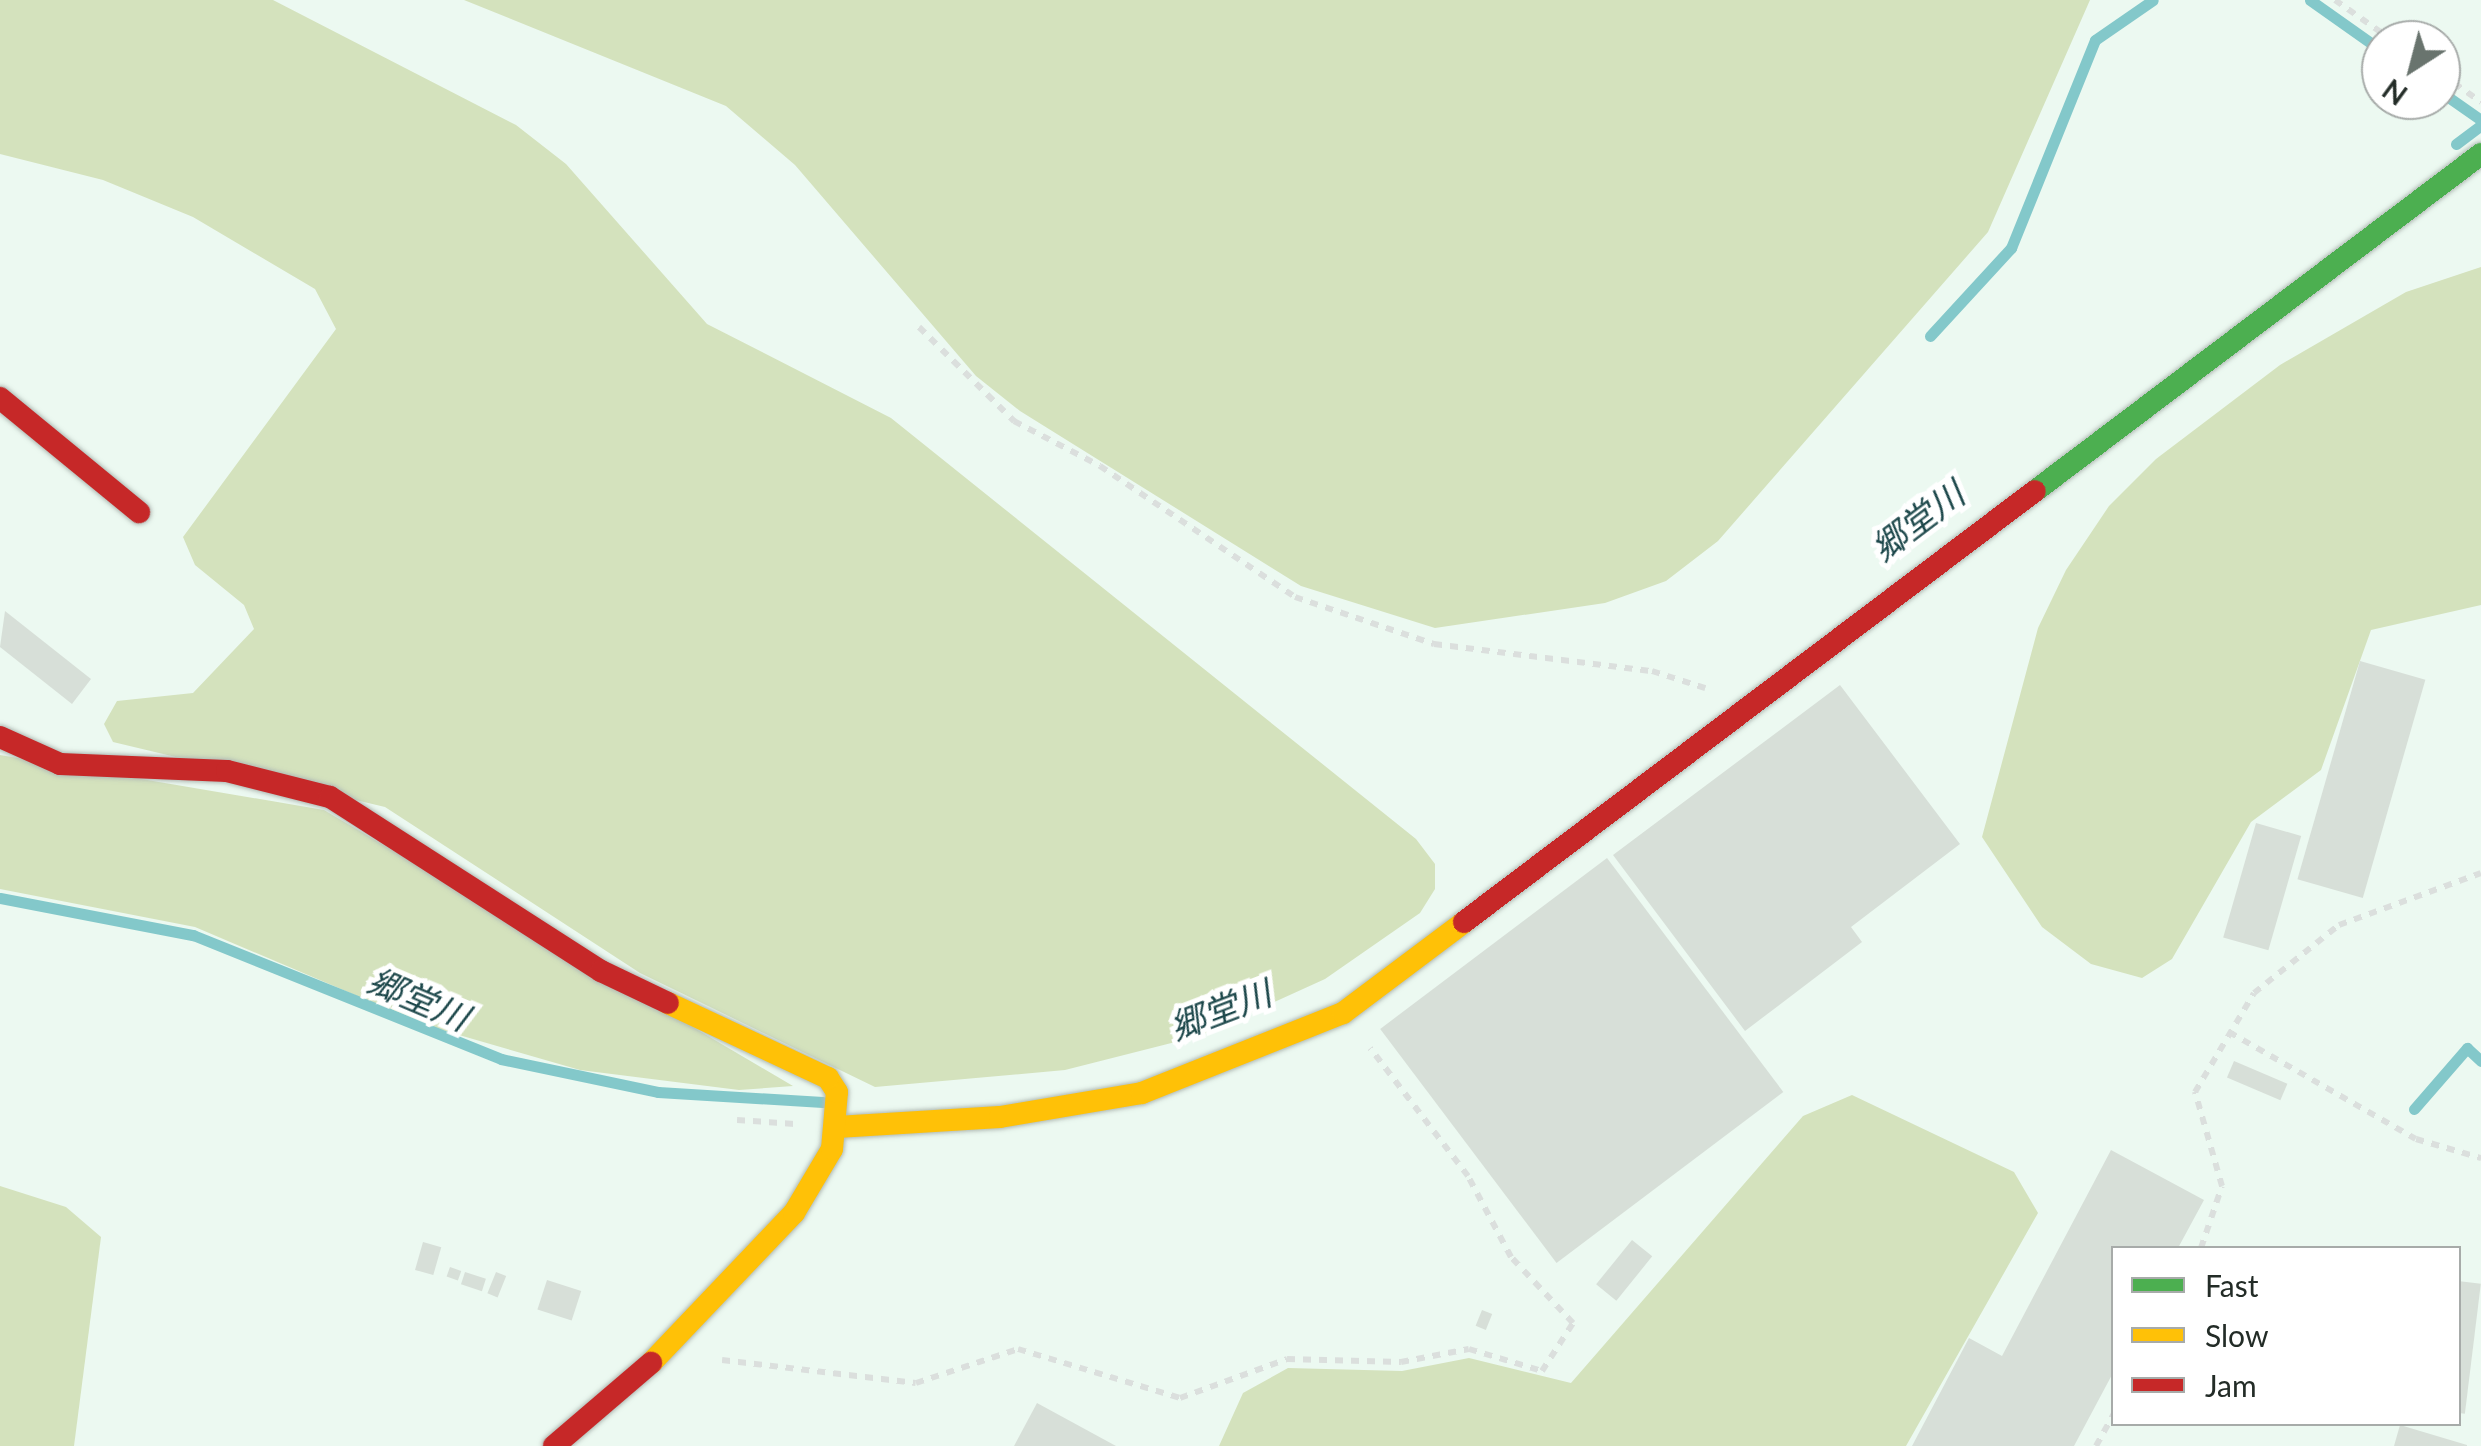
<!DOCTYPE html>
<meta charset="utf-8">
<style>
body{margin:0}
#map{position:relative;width:2481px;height:1446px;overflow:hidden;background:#ecf9f1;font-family:Lato,"Noto Sans JP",sans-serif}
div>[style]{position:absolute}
.green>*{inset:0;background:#d4e2bd}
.stream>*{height:11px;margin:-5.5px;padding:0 5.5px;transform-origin:5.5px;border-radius:5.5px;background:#83c8ca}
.building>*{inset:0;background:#d7dfd8;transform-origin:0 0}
.path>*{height:6px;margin-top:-3px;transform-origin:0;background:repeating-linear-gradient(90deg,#dbdfdd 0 8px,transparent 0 16px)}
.roads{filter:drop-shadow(0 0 2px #b1bbb5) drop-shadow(0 0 2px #b1bbb5)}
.fast>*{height:22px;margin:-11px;padding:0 11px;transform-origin:11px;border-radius:11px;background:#4caf50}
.slow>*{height:22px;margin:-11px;padding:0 11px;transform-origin:11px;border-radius:11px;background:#ffc107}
.jam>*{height:22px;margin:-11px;padding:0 11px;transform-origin:11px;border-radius:11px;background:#c62828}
span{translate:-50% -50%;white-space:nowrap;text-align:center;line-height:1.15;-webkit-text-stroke:10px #fff;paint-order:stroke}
.water-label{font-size:35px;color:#1c474a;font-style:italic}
.legend{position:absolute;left:2111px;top:1246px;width:350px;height:180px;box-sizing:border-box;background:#fff;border:2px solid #a7aba9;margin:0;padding:12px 18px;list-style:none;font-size:30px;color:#232c27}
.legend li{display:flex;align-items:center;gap:20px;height:50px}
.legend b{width:50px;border:2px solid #a7aba9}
.north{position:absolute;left:2361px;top:20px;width:100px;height:100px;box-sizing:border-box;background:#fff;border:2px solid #a7aba9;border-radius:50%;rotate:216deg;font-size:28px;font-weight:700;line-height:40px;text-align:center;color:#232c27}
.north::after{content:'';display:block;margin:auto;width:35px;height:45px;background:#69746e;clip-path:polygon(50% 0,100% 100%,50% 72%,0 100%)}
</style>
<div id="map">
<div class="green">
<i style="clip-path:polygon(0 0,273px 0,516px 125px,566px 164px,707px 324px,891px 418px,1416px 839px,1435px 864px,1435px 889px,1420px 913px,1325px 979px,1199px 1036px,1065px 1070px,875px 1087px,640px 973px,385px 807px,113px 742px,104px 724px,117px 701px,193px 693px,254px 629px,244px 605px,195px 565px,183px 537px,336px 329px,315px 289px,193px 217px,103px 180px,0 154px)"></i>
<i style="clip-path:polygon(464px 0,2090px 0,1988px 232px,1718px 541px,1666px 581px,1605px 603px,1435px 628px,1301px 586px,1020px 411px,976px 376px,795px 165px,726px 106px)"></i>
<i style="clip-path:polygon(2481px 267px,2481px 605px,2371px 630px,2321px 770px,2251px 822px,2172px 959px,2142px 978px,2091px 964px,2042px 927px,1982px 837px,2038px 628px,2066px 570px,2109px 506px,2156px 459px,2280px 365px,2406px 292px)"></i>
<i style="clip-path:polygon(0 755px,324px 810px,793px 1086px,739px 1090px,580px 1070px,428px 1026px,195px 927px,0 889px)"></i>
<i style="clip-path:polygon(1852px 1095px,2014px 1172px,2038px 1213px,1906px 1446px,1219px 1446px,1243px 1393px,1288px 1368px,1402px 1371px,1469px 1358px,1571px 1383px,1803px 1116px)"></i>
<i style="clip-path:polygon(0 1186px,66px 1207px,101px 1237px,74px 1446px,0 1446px)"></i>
</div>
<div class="stream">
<i style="left:2310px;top:0;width:87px;rotate:35.2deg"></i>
<i style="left:2441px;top:92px;width:49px;rotate:35deg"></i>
<i style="left:2456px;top:144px;width:31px;rotate:-37deg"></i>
<i style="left:1930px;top:336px;width:120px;rotate:-47.4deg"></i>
<i style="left:2011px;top:248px;width:224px;rotate:-68deg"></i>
<i style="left:2095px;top:40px;width:70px;rotate:-34.6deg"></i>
<i style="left:0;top:898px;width:197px;rotate:10.9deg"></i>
<i style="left:193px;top:935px;width:332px;rotate:21.9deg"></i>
<i style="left:501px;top:1059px;width:160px;rotate:11.9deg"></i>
<i style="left:658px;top:1092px;width:165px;rotate:3.5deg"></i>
<i style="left:2414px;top:1109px;width:81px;rotate:-49deg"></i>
<i style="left:2467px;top:1048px;width:19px;rotate:43deg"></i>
</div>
<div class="building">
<i style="clip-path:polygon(5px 611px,91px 679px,72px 704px,0 647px)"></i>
<i style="left:2360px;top:661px;width:68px;height:227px;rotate:16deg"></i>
<i style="clip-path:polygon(1840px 685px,1960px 844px,1851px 927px,1862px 942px,1745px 1031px,1613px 855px)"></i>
<i style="left:2256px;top:823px;width:47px;height:119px;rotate:16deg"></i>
<i style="left:1607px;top:858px;width:293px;height:284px;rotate:53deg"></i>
<i style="left:2234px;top:1061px;width:58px;height:18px;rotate:23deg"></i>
<i style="clip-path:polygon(2111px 1150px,2204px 1200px,2178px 1248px,2114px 1248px,2114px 1371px,2074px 1446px,1912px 1446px,1969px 1338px,2002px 1356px)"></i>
<i style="left:1632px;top:1240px;width:26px;height:57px;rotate:39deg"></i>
<i style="left:423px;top:1242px;width:19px;height:29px;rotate:16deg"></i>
<i style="left:450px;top:1267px;width:12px;height:10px;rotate:20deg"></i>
<i style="left:465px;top:1272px;width:22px;height:13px;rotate:18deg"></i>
<i style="left:496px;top:1272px;width:11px;height:23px;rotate:22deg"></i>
<i style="left:547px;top:1280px;width:36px;height:31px;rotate:18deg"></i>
<i style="left:2458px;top:1281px;width:23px;height:131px;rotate:7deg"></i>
<i style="left:1482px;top:1310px;width:11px;height:17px;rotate:22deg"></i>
<i style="clip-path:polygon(1037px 1403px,1116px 1446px,1014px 1446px)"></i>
<i style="clip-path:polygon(2400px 1425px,2467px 1445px,2467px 1446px,2394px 1446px)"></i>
</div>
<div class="path">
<i style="left:2335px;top:0;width:70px;rotate:35.1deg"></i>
<i style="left:2441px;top:74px;width:49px;rotate:35deg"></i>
<i style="left:919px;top:327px;width:134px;rotate:44.7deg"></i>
<i style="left:1014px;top:421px;width:97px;rotate:27.6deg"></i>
<i style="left:1100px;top:466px;width:235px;rotate:33.9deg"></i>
<i style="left:1295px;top:597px;width:147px;rotate:18.7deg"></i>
<i style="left:1434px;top:644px;width:220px;rotate:7.1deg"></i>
<i style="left:1652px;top:671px;width:56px;rotate:17.8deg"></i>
<i style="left:2229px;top:1032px;width:215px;rotate:29.8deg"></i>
<i style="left:2416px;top:1139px;width:68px;rotate:16.3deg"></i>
<i style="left:737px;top:1120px;width:58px;rotate:3.9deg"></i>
<i style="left:2201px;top:1248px;width:65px;rotate:-71.3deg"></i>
<i style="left:2222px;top:1186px;width:98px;rotate:-106deg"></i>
<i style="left:2195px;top:1092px;width:115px;rotate:-59.2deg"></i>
<i style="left:2254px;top:993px;width:109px;rotate:-38.7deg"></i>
<i style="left:2339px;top:925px;width:151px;rotate:-20.1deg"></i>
<i style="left:722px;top:1360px;width:195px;rotate:6.8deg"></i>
<i style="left:916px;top:1383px;width:108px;rotate:-18.4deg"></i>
<i style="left:1018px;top:1349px;width:169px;rotate:16.8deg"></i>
<i style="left:1180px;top:1398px;width:114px;rotate:-20deg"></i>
<i style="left:1287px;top:1359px;width:114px;rotate:1.5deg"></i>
<i style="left:1401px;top:1362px;width:69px;rotate:-10.8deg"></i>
<i style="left:1469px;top:1349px;width:76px;rotate:16.8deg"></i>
<i style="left:1542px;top:1371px;width:57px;rotate:-57.1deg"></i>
<i style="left:1573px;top:1323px;width:91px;rotate:-133.2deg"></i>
<i style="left:1511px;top:1257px;width:92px;rotate:-118deg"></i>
<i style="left:1468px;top:1176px;width:161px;rotate:-127.4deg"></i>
<i style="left:2096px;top:1446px;width:38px;rotate:-61deg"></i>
</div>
<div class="roads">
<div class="fast">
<i style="left:2035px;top:491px;width:559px;rotate:-37.07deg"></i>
</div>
<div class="slow">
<i style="left:837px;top:1127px;width:163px;rotate:-3.5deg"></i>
<i style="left:1000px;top:1117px;width:144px;rotate:-9.6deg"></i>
<i style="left:1142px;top:1093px;width:216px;rotate:-21.7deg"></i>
<i style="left:1343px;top:1013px;width:151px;rotate:-36.9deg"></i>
<i style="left:651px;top:1363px;width:207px;rotate:-46.4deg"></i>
<i style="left:794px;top:1213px;width:74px;rotate:-59.3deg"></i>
<i style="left:832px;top:1149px;width:57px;rotate:-85deg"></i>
<i style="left:837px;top:1092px;width:17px;rotate:-123deg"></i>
<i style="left:828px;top:1078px;width:177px;rotate:-154.9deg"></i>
</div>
<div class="jam">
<i style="left:0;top:398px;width:180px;rotate:39.4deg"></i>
<i style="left:0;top:737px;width:66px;rotate:24.2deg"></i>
<i style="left:60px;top:764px;width:167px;rotate:2.4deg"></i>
<i style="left:227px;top:771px;width:106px;rotate:14.2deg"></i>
<i style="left:330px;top:797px;width:322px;rotate:32.7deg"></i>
<i style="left:601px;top:971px;width:74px;rotate:25.5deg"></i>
<i style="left:1464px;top:922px;width:715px;rotate:-37.05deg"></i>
<i style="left:554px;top:1446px;width:128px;rotate:-40.6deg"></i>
</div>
</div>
<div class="water-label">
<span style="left:1917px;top:520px;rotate:-37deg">郷堂川</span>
<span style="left:419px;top:998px;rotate:23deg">郷堂川</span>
<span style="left:1220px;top:1009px;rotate:-21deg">郷堂川</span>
</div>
<ul class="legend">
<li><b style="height:12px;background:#4caf50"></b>Fast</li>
<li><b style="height:12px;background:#ffc107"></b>Slow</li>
<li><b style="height:12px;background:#c62828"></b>Jam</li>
</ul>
<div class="north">N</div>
</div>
